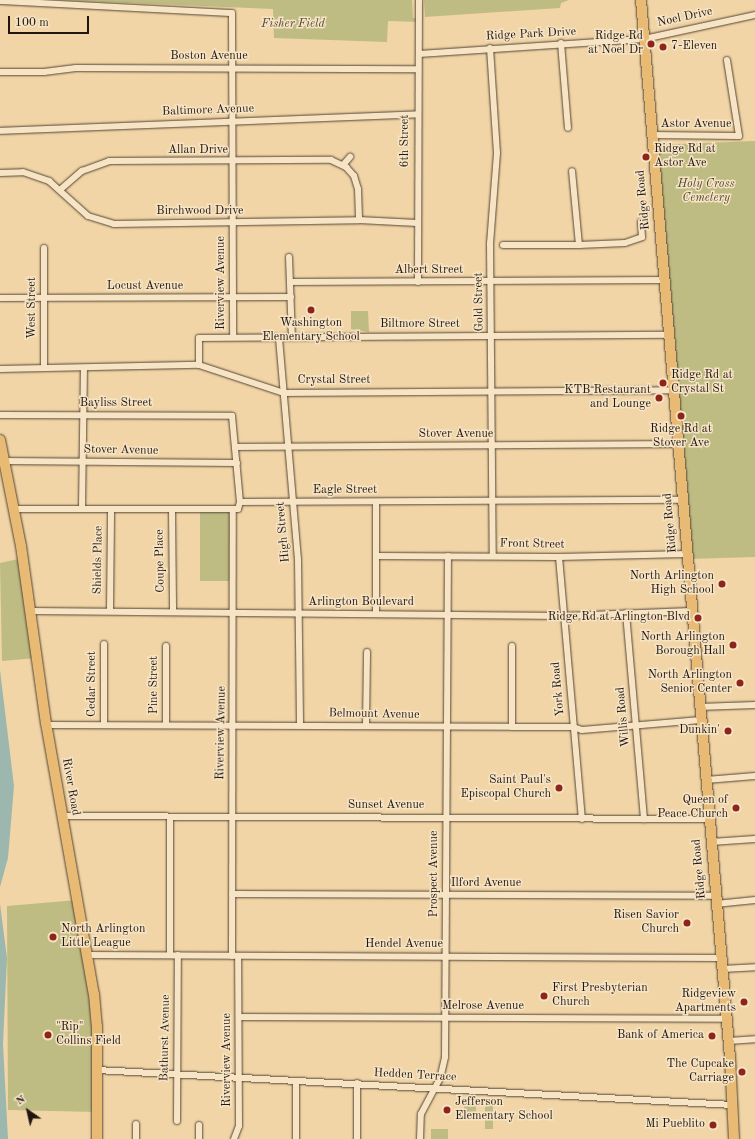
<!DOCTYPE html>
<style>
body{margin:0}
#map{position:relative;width:755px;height:1139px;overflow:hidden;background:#f1d5a6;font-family:"Old Standard TT",serif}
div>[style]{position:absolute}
.green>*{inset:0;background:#bebc83;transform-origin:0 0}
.water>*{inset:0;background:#9cb8ae}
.roads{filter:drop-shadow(0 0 1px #554536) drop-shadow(0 0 1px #554536)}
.minor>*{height:6px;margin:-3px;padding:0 3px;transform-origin:3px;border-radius:3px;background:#f6e4c5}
.primary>*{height:10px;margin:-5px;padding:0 5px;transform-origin:5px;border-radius:5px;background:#e8ba73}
.dots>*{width:11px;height:11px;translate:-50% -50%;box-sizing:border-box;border:2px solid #f6e4c5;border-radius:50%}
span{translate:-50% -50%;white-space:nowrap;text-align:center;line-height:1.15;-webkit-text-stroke:3px #f6e4c5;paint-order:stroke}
.street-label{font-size:12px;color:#211510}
.park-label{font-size:12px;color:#504732;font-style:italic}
.poi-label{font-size:12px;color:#211510}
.right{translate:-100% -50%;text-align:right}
.left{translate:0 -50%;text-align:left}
.north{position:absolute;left:8px;top:1091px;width:40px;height:40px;-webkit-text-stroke:3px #f6e4c5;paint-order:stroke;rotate:326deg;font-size:11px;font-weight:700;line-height:16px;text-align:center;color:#211510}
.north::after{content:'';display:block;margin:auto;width:14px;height:18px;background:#211510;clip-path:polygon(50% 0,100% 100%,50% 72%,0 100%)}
.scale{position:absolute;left:8px;top:16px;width:81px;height:18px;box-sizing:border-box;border:2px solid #211510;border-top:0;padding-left:5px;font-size:12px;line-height:14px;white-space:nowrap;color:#211510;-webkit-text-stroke:3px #f6e4c5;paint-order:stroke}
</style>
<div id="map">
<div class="green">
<i style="clip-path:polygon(55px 0,412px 0,413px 18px,419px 18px,419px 22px,388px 21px,387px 42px,274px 38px,273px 9px)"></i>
<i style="clip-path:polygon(424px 0,569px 0,561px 3px,560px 8px,425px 17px)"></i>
<i style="clip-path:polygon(755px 141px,755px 557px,687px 559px,653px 145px)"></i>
<i style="clip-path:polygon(351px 311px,368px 311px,369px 332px,351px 329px)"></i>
<i style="left:200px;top:510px;width:33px;height:71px"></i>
<i style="clip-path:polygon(23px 558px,36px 658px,2px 661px,0 563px)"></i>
<i style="clip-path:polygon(77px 900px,94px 994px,97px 1112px,8px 1110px,7px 906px)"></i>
<i style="left:464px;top:1102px;width:12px;height:16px"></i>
<i style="left:485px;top:1106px;width:8px;height:23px"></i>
<i style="left:431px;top:1129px;width:17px;height:10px"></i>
</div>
<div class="water">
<i style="clip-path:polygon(0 670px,14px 786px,8px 858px,0 887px)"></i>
<i style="clip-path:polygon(0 904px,7px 958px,3px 1044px,8px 1139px,0 1139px)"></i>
</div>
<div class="roads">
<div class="minor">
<i style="left:0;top:1px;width:232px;rotate:3deg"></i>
<i style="left:232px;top:13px;width:324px;rotate:89.8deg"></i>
<i style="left:561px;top:43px;width:85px;rotate:85.3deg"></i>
<i style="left:490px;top:48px;width:105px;rotate:86.2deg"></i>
<i style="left:497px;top:153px;width:90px;rotate:94.4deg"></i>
<i style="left:490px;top:243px;width:313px;rotate:89.5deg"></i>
<i style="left:419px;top:54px;width:225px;rotate:-3.8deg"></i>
<i style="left:644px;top:39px;width:114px;rotate:-12.2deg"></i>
<i style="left:0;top:72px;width:44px"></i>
<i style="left:44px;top:72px;width:32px;rotate:-7deg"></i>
<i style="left:76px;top:68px;width:342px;rotate:0.2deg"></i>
<i style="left:0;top:131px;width:417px;rotate:-2.3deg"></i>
<i style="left:652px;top:135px;width:87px;rotate:0.7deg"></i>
<i style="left:739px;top:136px;width:77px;rotate:-99deg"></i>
<i style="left:343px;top:165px;width:11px;rotate:-49deg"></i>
<i style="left:0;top:173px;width:23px;rotate:-2deg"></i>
<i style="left:23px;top:172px;width:28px;rotate:19deg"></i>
<i style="left:49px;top:181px;width:52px;rotate:41.9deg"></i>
<i style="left:88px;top:216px;width:27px;rotate:17deg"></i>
<i style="left:114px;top:224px;width:245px;rotate:-0.9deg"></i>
<i style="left:359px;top:220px;width:58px;rotate:3deg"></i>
<i style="left:61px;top:189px;width:28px;rotate:-41deg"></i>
<i style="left:82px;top:171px;width:29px;rotate:-20deg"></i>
<i style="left:109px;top:161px;width:222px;rotate:-0.3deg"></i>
<i style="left:331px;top:160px;width:17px;rotate:25deg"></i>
<i style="left:346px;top:167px;width:12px;rotate:48deg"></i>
<i style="left:354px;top:176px;width:14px;rotate:73deg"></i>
<i style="left:358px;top:189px;width:31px;rotate:88deg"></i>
<i style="left:503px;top:245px;width:76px"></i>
<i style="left:579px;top:245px;width:74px;rotate:-95.4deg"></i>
<i style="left:579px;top:245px;width:46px;rotate:-2.5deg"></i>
<i style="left:625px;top:243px;width:18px;rotate:-19deg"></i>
<i style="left:642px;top:237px;width:15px;rotate:-94deg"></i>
<i style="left:289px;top:257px;width:80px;rotate:87.9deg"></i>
<i style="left:290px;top:282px;width:374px;rotate:-0.3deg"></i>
<i style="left:418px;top:282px;width:282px;rotate:-89.8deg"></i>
<i style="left:0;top:298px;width:291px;rotate:-0.2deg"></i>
<i style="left:279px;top:338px;width:222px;rotate:85.1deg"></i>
<i style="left:298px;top:559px;width:166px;rotate:89.3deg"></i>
<i style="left:199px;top:365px;width:27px;rotate:-90deg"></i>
<i style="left:199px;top:338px;width:469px;rotate:-0.4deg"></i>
<i style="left:44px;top:368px;width:120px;rotate:-90deg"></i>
<i style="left:0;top:369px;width:199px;rotate:-1.2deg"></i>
<i style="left:199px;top:365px;width:89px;rotate:18.2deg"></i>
<i style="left:284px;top:393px;width:389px;rotate:-0.4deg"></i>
<i style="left:0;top:415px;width:232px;rotate:0.2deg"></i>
<i style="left:232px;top:416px;width:86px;rotate:84.7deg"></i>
<i style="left:240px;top:502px;width:7px;rotate:106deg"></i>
<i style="left:238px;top:509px;width:224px;rotate:180deg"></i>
<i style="left:235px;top:447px;width:443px;rotate:-0.4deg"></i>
<i style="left:4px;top:461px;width:233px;rotate:0.5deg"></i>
<i style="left:240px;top:502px;width:442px;rotate:-0.3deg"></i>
<i style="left:82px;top:508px;width:139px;rotate:-89.2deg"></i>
<i style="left:172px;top:510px;width:101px;rotate:89.4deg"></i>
<i style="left:376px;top:556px;width:183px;rotate:0.3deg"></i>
<i style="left:559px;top:557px;width:128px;rotate:-1.3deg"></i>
<i style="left:559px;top:557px;width:263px;rotate:85deg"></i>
<i style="left:30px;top:611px;width:534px;rotate:0.54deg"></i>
<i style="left:564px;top:616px;width:127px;rotate:-2.3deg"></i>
<i style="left:110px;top:611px;width:102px;rotate:-89.4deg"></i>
<i style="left:626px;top:613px;width:207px;rotate:85deg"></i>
<i style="left:376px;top:614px;width:112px;rotate:-90deg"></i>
<i style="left:104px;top:644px;width:81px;rotate:90deg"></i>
<i style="left:699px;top:707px;width:56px;rotate:-2deg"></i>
<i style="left:46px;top:725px;width:466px;rotate:0.2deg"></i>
<i style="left:512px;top:727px;width:61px"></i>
<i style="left:573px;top:727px;width:9px;rotate:18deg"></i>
<i style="left:582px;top:730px;width:119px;rotate:-4.8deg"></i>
<i style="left:166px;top:725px;width:79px;rotate:-90deg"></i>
<i style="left:366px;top:726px;width:74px;rotate:-89.2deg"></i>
<i style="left:512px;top:727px;width:81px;rotate:-90deg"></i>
<i style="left:706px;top:780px;width:49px;rotate:-4.7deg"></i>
<i style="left:62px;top:816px;width:647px;rotate:0.27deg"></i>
<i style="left:711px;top:842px;width:44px;rotate:-3.9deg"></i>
<i style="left:232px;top:894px;width:484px;rotate:0.2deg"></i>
<i style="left:716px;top:904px;width:39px;rotate:-6deg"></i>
<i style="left:87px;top:955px;width:634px;rotate:0.27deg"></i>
<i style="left:170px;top:955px;width:138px;rotate:-90deg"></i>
<i style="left:232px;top:956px;width:446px;rotate:-89.9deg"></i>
<i style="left:722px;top:969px;width:33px;rotate:-3deg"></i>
<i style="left:239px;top:1017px;width:487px;rotate:0.2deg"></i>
<i style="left:728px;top:1041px;width:27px;rotate:-4deg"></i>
<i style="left:97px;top:1070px;width:637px;rotate:3.15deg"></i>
<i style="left:296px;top:1081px;width:58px;rotate:90deg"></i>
<i style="left:357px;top:1083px;width:56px;rotate:90deg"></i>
<i style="left:177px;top:1121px;width:166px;rotate:-89.7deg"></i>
<i style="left:136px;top:1124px;width:15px;rotate:90deg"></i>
<i style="left:199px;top:1125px;width:14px;rotate:90deg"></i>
<i style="left:234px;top:1139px;width:14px;rotate:-69deg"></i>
<i style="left:239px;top:1126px;width:170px;rotate:-90.3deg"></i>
<i style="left:420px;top:1139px;width:25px;rotate:-88deg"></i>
<i style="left:421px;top:1114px;width:40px;rotate:-62deg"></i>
<i style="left:440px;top:1079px;width:23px;rotate:-77deg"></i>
<i style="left:445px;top:1057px;width:501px;rotate:-89.66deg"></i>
</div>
<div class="primary">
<i style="left:641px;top:0;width:1061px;rotate:85.19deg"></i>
<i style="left:730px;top:1057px;width:82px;rotate:87.2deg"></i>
<i style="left:0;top:440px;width:108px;rotate:78.8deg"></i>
<i style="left:21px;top:546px;width:179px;rotate:82deg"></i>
<i style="left:46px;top:723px;width:275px;rotate:80deg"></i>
<i style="left:94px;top:994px;width:32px;rotate:85deg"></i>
<i style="left:97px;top:1026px;width:113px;rotate:90deg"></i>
</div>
</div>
<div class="dots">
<i style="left:651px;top:44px;background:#8f2418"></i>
<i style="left:663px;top:47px;background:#8f2418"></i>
<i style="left:646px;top:157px;background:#8f2418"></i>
<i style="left:311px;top:310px;background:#8f2418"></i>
<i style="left:663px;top:383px;background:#8f2418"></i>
<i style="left:659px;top:398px;background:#8f2418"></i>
<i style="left:681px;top:416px;background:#8f2418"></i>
<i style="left:722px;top:584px;background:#8f2418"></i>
<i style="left:698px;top:618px;background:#8f2418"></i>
<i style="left:733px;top:645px;background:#8f2418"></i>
<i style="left:740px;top:683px;background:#8f2418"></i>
<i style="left:728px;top:731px;background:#8f2418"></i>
<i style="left:559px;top:788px;background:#8f2418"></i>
<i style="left:736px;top:808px;background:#8f2418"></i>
<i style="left:687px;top:923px;background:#8f2418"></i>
<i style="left:53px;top:937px;background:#8f2418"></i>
<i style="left:544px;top:996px;background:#8f2418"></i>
<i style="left:744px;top:1002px;background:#8f2418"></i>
<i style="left:48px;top:1035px;background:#8f2418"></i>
<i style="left:712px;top:1036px;background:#8f2418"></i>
<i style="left:742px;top:1072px;background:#8f2418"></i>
<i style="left:447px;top:1110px;background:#8f2418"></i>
<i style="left:713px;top:1125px;background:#8f2418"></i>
</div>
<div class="street-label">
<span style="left:685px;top:18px;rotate:-12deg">Noel Drive</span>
<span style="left:531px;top:35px;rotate:-3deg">Ridge Park Drive</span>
<span style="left:209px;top:57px">Boston Avenue</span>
<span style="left:208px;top:111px;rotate:-2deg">Baltimore Avenue</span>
<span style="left:696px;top:125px">Astor Avenue</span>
<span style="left:406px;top:141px;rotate:-90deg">6th Street</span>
<span style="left:198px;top:151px">Allan Drive</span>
<span style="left:644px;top:200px;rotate:-95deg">Ridge Road</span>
<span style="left:200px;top:212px">Birchwood Drive</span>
<span style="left:429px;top:271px">Albert Street</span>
<span style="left:222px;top:283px;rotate:-90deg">Riverview Avenue</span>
<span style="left:145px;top:287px">Locust Avenue</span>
<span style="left:480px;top:302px;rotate:-91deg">Gold Street</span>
<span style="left:33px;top:308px;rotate:-90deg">West Street</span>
<span style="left:420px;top:325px">Biltmore Street</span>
<span style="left:334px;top:381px">Crystal Street</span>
<span style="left:116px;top:404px">Bayliss Street</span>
<span style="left:456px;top:435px">Stover Avenue</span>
<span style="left:121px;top:451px;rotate:1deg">Stover Avenue</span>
<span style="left:345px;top:491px">Eagle Street</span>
<span style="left:671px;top:523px;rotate:-95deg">Ridge Road</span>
<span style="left:284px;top:532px;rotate:-95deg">High Street</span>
<span style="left:532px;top:545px;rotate:1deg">Front Street</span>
<span style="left:99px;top:560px;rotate:-89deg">Shields Place</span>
<span style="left:161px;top:561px;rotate:-91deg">Coupe Place</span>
<span style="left:361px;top:603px">Arlington Boulevard</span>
<span style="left:93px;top:684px;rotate:-90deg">Cedar Street</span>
<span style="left:155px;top:685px;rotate:-90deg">Pine Street</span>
<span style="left:559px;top:689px;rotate:-95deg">York Road</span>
<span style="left:374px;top:715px;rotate:1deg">Belmount Avenue</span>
<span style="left:624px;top:717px;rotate:-95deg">Willis Road</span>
<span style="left:222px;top:733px;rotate:-89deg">Riverview Avenue</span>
<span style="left:70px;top:787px;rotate:80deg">River Road</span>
<span style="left:386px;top:806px">Sunset Avenue</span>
<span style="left:700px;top:869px;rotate:-95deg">Ridge Road</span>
<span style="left:435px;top:874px;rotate:-90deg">Prospect Avenue</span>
<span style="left:486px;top:884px">Ilford Avenue</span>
<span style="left:404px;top:945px">Hendel Avenue</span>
<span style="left:483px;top:1007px">Melrose Avenue</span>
<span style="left:166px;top:1038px;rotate:-89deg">Bathurst Avenue</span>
<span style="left:228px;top:1060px;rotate:-90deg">Riverview Avenue</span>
<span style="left:415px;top:1076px;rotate:3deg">Hedden Terrace</span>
</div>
<div class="park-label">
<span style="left:293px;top:25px">Fisher Field</span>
<span style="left:706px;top:192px">Holy Cross<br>Cemetery</span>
</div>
<div class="poi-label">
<span class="right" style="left:643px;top:44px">Ridge Rd<br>at Noel Dr</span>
<span class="left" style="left:671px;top:47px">7-Eleven</span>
<span class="left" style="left:654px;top:157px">Ridge Rd at<br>Astor Ave</span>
<span style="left:311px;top:331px">Washington<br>Elementary School</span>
<span class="left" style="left:671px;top:383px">Ridge Rd at<br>Crystal St</span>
<span class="right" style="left:651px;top:398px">KTB Restaurant<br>and Lounge</span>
<span style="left:681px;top:437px">Ridge Rd at<br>Stover Ave</span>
<span class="right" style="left:714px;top:584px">North Arlington<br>High School</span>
<span class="right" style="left:690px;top:618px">Ridge Rd at Arlington Blvd</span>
<span class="right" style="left:725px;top:645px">North Arlington<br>Borough Hall</span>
<span class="right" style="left:732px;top:683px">North Arlington<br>Senior Center</span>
<span class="right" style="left:720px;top:731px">Dunkin'</span>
<span class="right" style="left:551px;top:788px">Saint Paul's<br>Episcopal Church</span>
<span class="right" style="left:728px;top:808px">Queen of<br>Peace Church</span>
<span class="right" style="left:679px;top:923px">Risen Savior<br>Church</span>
<span class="left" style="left:61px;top:937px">North Arlington<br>Little League</span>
<span class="left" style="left:552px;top:996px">First Presbyterian<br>Church</span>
<span class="right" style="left:736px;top:1002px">Ridgeview<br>Apartments</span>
<span class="left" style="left:56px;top:1035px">"Rip"<br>Collins Field</span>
<span class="right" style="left:704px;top:1036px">Bank of America</span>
<span class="right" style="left:734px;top:1072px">The Cupcake<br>Carriage</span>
<span class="left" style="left:455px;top:1110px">Jefferson<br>Elementary School</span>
<span class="right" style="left:705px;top:1125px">Mi Pueblito</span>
</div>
<div class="north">N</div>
<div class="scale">100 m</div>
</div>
